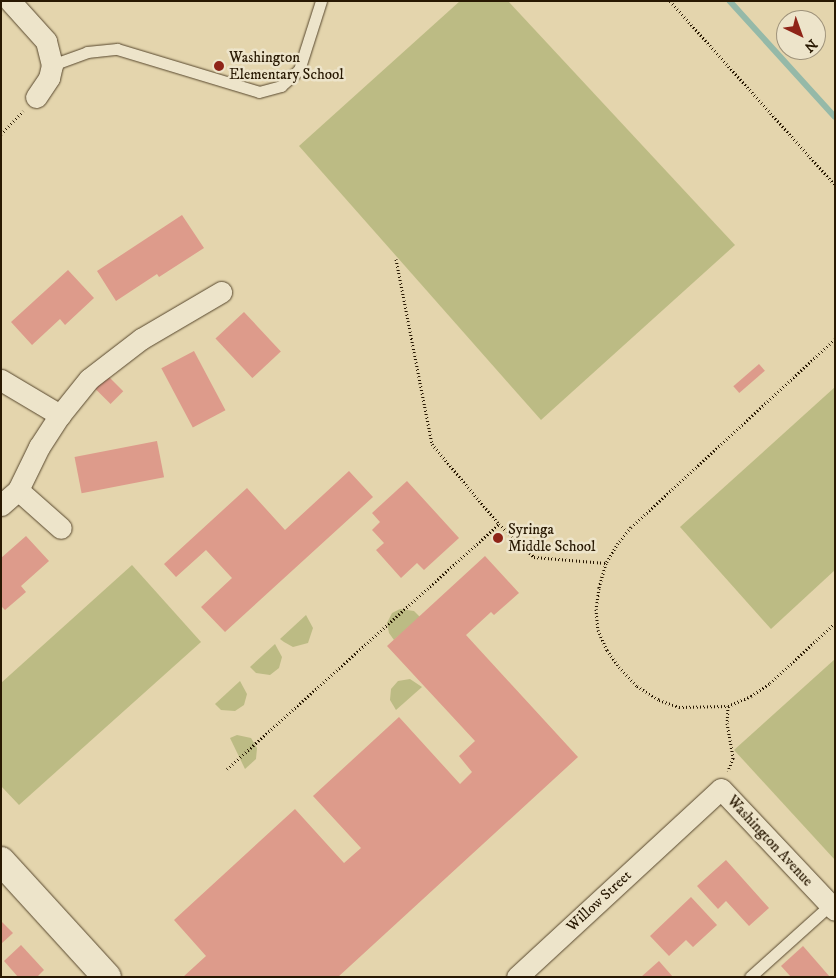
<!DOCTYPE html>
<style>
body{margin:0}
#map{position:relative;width:836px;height:978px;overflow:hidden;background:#e4d5ad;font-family:"IM FELL DW Pica",serif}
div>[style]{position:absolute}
.green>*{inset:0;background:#bcbb84}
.stream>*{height:5.5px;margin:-2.75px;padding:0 2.75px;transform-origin:2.75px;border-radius:2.75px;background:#95b9a8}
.building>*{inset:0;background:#dd9b8b;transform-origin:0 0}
.path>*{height:3px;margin-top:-1.5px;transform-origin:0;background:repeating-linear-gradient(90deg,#281802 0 1px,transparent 0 3.5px)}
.roads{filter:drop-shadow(0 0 1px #57472d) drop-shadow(0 0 1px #57472d)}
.lane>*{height:11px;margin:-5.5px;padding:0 5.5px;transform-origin:5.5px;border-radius:5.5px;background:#ede4ca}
.street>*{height:21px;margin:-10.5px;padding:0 10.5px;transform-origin:10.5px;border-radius:10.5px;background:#ede4ca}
.secondary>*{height:28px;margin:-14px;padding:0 14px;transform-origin:14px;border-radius:14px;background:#ede4ca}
.dots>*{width:14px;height:14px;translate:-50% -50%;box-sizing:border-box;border:2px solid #ede4ca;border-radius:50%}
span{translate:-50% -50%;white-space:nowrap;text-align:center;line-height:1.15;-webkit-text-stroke:5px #ede4ca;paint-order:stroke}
.poi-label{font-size:15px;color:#281802}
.left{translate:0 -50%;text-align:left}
.street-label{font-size:15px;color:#281802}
.frame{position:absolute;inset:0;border:2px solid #281802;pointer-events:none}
.north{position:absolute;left:776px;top:10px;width:50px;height:50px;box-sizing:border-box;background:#ede4ca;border:1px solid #9e927a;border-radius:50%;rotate:138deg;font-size:14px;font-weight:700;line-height:20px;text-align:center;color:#281802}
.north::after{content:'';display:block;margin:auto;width:18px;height:22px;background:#8f2418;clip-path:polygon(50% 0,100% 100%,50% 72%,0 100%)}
</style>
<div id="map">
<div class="green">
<i style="clip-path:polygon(460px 1px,508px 1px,735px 245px,541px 420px,299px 146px)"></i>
<i style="clip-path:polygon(835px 387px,835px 570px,771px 629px,680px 527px)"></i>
<i style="clip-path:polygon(132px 565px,201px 642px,19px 805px,1px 786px,1px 683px)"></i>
<i style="clip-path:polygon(400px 609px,414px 611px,420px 617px,394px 640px,389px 633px,387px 623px,392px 613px)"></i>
<i style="clip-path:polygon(306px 615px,313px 628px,308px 643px,293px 647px,284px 642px,280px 639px)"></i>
<i style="clip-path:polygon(275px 644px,282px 657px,279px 668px,270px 675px,256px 673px,250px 667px)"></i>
<i style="clip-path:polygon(835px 659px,835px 860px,734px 750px)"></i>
<i style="clip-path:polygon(410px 679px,422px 687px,396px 710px,390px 700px,391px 689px,398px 681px)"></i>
<i style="clip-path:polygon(240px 681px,247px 694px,244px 705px,235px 711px,221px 710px,215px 704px)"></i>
<i style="clip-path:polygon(237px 735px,251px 738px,257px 748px,256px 759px,245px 769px,230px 738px)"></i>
</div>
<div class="stream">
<i style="left:730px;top:1px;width:156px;rotate:47.8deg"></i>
</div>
<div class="building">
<i style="clip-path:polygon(182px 215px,204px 248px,159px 277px,157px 274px,116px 301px,97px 271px)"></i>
<i style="clip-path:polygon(68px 270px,94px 298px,65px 325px,60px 319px,32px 345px,11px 322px)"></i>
<i style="left:244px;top:312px;width:54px;height:39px;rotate:47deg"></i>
<i style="left:194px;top:351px;width:67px;height:37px;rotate:62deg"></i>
<i style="left:759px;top:364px;width:9px;height:34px;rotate:49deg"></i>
<i style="left:107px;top:375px;width:23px;height:18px;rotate:45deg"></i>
<i style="left:157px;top:441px;width:37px;height:84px;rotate:79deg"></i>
<i style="clip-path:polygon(349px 471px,373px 497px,225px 632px,201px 607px,232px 578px,206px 550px,176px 577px,164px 564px,247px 488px,285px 530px)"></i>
<i style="clip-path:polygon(407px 481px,459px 538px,424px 570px,417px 563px,401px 578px,376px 550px,384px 543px,372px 530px,380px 522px,372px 513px)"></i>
<i style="clip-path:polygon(26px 536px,49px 561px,21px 586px,26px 592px,5px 610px,1px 606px,1px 558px)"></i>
<i style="clip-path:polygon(485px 556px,519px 593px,494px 615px,491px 612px,466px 635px,578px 757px,338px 977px,183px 977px,206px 956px,174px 920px,295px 809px,344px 863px,361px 848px,313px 796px,399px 717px,460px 784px,472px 772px,459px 756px,475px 741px,387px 646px)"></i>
<i style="clip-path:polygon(726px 860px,769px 908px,749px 926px,726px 901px,718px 909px,697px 886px)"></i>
<i style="clip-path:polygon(691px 897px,717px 925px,693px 947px,686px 940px,669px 956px,650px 936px)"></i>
<i style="clip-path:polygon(1px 921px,13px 933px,1px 944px)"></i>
<i style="clip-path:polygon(21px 945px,44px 970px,37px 977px,18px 977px,4px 961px)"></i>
<i style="clip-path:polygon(803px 946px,830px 977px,791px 977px,781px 966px)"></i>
<i style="clip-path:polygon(659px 961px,673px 977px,641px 977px)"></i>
</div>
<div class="path">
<i style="left:670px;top:1px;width:247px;rotate:48.1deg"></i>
<i style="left:1px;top:134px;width:32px;rotate:-46deg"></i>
<i style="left:396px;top:259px;width:188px;rotate:79deg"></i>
<i style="left:432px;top:444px;width:104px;rotate:50.1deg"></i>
<i style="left:835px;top:339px;width:277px;rotate:137.3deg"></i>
<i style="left:631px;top:527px;width:21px;rotate:129deg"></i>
<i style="left:618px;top:543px;width:23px;rotate:121deg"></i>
<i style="left:606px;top:563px;width:26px;rotate:106deg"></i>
<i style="left:599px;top:588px;width:21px;rotate:98deg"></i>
<i style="left:596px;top:609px;width:21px;rotate:85deg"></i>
<i style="left:598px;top:630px;width:22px;rotate:66deg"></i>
<i style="left:607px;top:650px;width:21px;rotate:55deg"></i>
<i style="left:619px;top:667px;width:26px;rotate:47deg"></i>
<i style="left:637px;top:686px;width:26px;rotate:32deg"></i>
<i style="left:659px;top:700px;width:21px;rotate:19deg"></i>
<i style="left:679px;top:707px;width:49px;rotate:-1.2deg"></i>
<i style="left:728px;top:706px;width:25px;rotate:-23deg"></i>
<i style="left:751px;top:696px;width:23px;rotate:-34deg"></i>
<i style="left:770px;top:683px;width:88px;rotate:-42.7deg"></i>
<i style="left:728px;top:706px;width:17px;rotate:93deg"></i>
<i style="left:727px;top:723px;width:36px;rotate:80deg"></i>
<i style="left:733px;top:758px;width:14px;rotate:111deg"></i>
<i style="left:227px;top:769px;width:366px;rotate:-42deg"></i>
<i style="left:499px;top:524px;width:48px;rotate:43.3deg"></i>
<i style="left:534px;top:557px;width:72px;rotate:4.8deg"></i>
</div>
<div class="roads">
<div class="lane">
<i style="left:52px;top:65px;width:37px;rotate:-20deg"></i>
<i style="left:87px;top:52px;width:30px;rotate:-6deg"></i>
<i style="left:117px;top:49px;width:148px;rotate:16.8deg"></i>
<i style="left:259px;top:92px;width:23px;rotate:-15deg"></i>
<i style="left:281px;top:86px;width:24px;rotate:-42deg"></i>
<i style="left:299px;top:70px;width:72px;rotate:-72.3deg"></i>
<i style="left:750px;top:977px;width:108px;rotate:-42deg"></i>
</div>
<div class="street">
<i style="left:10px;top:1px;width:54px;rotate:48deg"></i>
<i style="left:46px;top:41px;width:25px;rotate:76deg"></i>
<i style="left:52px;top:65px;width:13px;rotate:103deg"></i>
<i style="left:49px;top:78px;width:23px;rotate:124deg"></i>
<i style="left:1px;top:380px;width:69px;rotate:30.7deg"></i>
<i style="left:18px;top:490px;width:57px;rotate:41.5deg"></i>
<i style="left:1px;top:505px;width:23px;rotate:-41deg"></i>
<i style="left:18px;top:490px;width:48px;rotate:-64deg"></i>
<i style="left:39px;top:447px;width:38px;rotate:-57deg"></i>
<i style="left:60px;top:415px;width:46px;rotate:-51.1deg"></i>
<i style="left:89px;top:379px;width:66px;rotate:-37.6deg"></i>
<i style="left:141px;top:339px;width:93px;rotate:-30.4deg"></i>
<i style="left:517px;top:977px;width:277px;rotate:-42.7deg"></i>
<i style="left:721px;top:789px;width:166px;rotate:46.7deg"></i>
</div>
<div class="secondary">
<i style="left:1px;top:861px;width:157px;rotate:47.6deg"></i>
</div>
</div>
<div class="dots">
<i style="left:219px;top:66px;background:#8f2418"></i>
<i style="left:498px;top:538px;background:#8f2418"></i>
</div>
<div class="poi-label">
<span class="left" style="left:229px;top:66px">Washington<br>Elementary School</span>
<span class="left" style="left:508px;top:538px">Syringa<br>Middle School</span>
</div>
<div class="street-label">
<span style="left:770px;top:841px;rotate:47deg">Washington Avenue</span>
<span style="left:599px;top:901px;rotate:-43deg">Willow Street</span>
</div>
<div class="frame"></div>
<div class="north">N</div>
</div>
